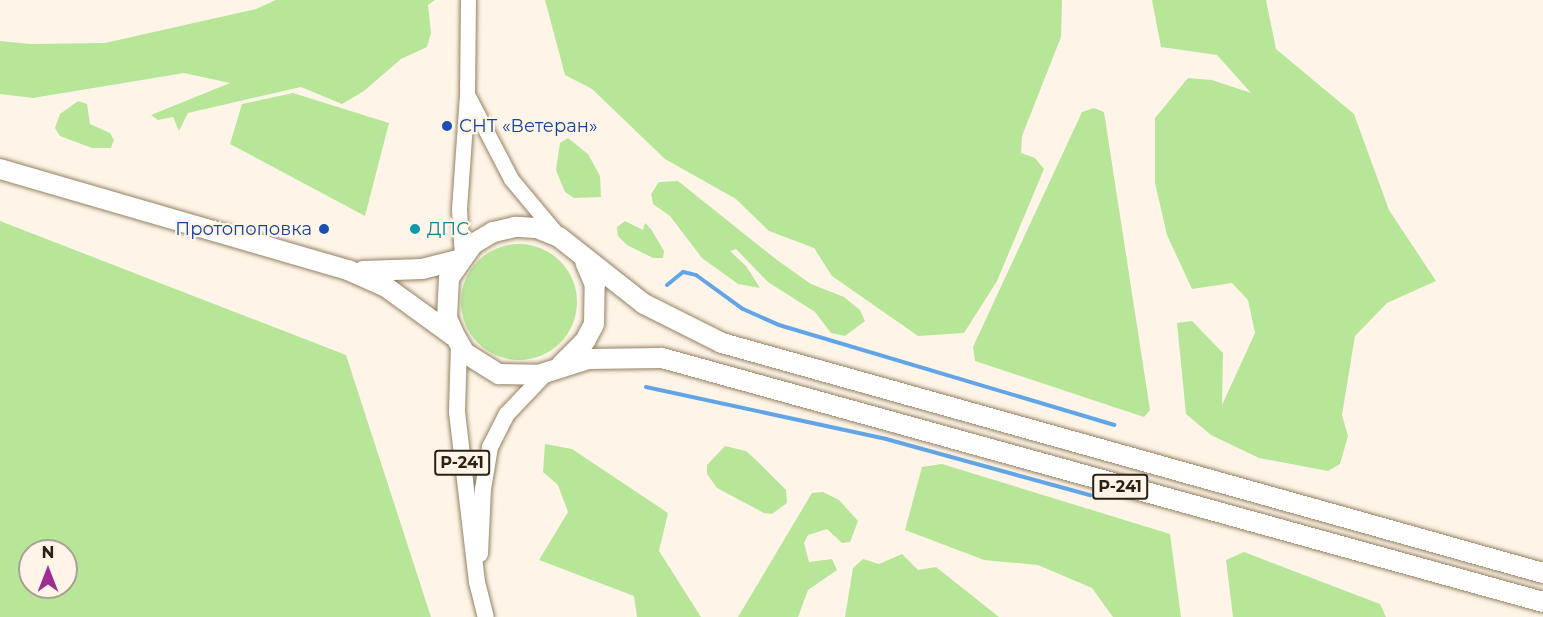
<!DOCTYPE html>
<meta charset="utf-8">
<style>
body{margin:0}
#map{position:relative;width:1543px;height:617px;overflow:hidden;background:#fef5e8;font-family:Montserrat,sans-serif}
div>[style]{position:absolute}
.green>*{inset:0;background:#b7e698}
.round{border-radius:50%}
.stream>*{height:4px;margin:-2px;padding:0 2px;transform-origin:2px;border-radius:2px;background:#62a5e6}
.roads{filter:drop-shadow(0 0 2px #948062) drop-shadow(0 0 2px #948062)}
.secondary>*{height:15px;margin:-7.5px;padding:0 7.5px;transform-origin:7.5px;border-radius:7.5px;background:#fff}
.primary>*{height:16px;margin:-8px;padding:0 8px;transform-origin:8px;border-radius:8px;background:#fff}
.highway>*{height:20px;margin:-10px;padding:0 10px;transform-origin:10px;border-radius:10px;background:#fff}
.dots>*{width:16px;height:16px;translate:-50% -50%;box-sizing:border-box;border:3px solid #fef5e8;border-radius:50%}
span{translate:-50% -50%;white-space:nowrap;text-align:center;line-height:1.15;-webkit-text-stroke:4.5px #fef5e8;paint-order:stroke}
.shield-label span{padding:2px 4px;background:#fef5e8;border:2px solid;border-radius:4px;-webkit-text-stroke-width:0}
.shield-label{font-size:16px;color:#2a2216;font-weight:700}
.transit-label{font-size:18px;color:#164399}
.left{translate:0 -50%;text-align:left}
.right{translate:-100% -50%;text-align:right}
.culture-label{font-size:18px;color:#0d838f}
.north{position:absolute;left:18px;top:539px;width:60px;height:60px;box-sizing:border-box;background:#fef5e8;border:2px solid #a9a194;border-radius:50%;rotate:0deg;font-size:16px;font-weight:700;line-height:24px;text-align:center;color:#2a2216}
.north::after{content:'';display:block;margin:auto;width:21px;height:27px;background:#9c2f90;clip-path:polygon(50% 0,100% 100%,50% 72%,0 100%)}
</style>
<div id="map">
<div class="green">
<i style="clip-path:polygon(276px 0,435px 0,428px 5px,431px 33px,427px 47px,401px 59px,364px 91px,342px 104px,301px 87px,188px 113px,179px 131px,173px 117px,158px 120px,151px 115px,230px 83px,184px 73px,33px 98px,0 94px,0 41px,30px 44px,105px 43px,256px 9px)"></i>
<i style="clip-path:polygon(545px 0,1062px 0,1061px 37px,1022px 136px,1021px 153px,1035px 158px,1044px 169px,997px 281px,964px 333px,918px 336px,832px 276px,814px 248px,769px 231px,736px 199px,665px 159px,592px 89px,565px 75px)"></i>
<i style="clip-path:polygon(1152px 0,1266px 0,1276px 49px,1354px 114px,1389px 210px,1436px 281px,1387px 303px,1355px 336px,1342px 415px,1348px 436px,1340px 464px,1328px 471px,1259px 458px,1211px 435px,1186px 414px,1177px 323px,1192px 321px,1223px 353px,1222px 405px,1255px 333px,1248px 300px,1232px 283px,1192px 289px,1167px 235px,1155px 183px,1155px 118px,1188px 78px,1212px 80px,1251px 93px,1217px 55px,1161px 47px)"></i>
<i style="clip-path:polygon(293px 93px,389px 123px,365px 216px,230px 144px,242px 104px)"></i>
<i style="clip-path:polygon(78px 101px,87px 104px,90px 124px,110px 133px,114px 140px,111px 148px,92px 148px,60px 136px,55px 128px,60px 114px)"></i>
<i style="clip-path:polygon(1094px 108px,1104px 112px,1150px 410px,1144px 417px,975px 361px,973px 347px,1082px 112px)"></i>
<i style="clip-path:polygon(568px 138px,588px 154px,600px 176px,601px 197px,574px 198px,565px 192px,556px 170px,560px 143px)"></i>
<i style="clip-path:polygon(678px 181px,777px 260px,811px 284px,844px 297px,860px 310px,865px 321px,845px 336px,831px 333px,815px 312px,768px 282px,736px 249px,730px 251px,746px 266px,760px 288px,738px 284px,702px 258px,670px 216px,653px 204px,651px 194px,659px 182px)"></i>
<i style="clip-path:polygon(evenodd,0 221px,346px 355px,431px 617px,0 617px,0 221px,30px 551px,66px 551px,66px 587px,30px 587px,30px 551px)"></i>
<i style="clip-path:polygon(625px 221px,643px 230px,645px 223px,651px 229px,664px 251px,663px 258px,653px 258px,627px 245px,618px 236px,617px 227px)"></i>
<i class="round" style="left:461px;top:244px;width:116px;height:116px"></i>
<i style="clip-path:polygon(545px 444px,572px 449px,668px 513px,659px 551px,701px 617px,637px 617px,634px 596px,539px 560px,568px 512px,558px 485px,543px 472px)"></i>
<i style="clip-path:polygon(725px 446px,746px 451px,755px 459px,786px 490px,787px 503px,772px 514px,764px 513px,717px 488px,707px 474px,707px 465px)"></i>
<i style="clip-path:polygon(942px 464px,1170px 534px,1181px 617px,1113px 617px,1092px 588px,1038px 565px,984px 560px,905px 530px,922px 467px)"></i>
<i style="clip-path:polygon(823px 492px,839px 500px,858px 521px,850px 542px,842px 543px,827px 529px,808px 535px,804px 543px,809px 562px,832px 559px,837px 570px,808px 590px,798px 617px,738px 617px,812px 493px)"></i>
<i style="clip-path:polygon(1244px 552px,1380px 604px,1386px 617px,1233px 617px,1226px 560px)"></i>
<i style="clip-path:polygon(902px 554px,918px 570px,936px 567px,999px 617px,845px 617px,853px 568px,863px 559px,879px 564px)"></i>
</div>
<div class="stream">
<i style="left:667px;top:285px;width:21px;rotate:-39deg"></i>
<i style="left:683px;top:272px;width:13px;rotate:13deg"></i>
<i style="left:696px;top:275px;width:58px;rotate:35.9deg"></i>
<i style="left:743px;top:309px;width:39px;rotate:24deg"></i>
<i style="left:779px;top:325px;width:350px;rotate:16.6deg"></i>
<i style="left:646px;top:387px;width:246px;rotate:12.2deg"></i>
<i style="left:886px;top:439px;width:212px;rotate:15.4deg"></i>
</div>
<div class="roads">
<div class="secondary">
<i style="left:468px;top:96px;width:93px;rotate:62.6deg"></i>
<i style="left:511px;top:179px;width:72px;rotate:50.1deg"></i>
<i style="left:462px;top:256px;width:47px;rotate:-93.7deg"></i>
<i style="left:459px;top:209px;width:114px;rotate:-86deg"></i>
<i style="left:467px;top:95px;width:95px;rotate:-89.4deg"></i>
</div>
<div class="primary">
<i style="left:459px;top:344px;width:68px;rotate:91.7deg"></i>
<i style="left:457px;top:412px;width:171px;rotate:83.3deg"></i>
<i style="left:477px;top:582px;width:36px;rotate:76deg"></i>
<i style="left:480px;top:554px;width:65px;rotate:-87.4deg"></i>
<i style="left:483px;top:489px;width:43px;rotate:-80.5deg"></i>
<i style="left:490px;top:447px;width:37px;rotate:-63deg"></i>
<i style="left:507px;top:414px;width:57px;rotate:-46.4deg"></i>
</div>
<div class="highway">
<i style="left:0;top:169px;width:362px;rotate:16.2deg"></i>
<i style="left:348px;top:270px;width:42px;rotate:24.1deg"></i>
<i style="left:386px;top:287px;width:82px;rotate:36deg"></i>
<i style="left:363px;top:271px;width:59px;rotate:-1.9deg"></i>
<i style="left:422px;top:269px;width:37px;rotate:-14deg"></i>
<i style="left:561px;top:365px;width:34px;rotate:-45deg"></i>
<i style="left:585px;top:341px;width:19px;rotate:-62deg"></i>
<i style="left:594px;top:324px;width:39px;rotate:-89deg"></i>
<i style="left:595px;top:285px;width:25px;rotate:-113deg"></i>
<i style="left:1543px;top:573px;width:853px;rotate:-164.35deg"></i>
<i style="left:722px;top:343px;width:87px;rotate:-153.4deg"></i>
<i style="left:644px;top:304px;width:108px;rotate:-141.8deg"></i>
<i style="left:559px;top:237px;width:24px;rotate:-158deg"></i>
<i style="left:537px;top:228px;width:22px;rotate:-177deg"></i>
<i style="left:515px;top:227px;width:23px;rotate:167deg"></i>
<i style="left:493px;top:232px;width:23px;rotate:149deg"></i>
<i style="left:473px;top:244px;width:42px;rotate:125.2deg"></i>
<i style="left:449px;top:278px;width:40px;rotate:92.9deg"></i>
<i style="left:447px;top:318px;width:20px;rotate:66deg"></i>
<i style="left:455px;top:336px;width:20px;rotate:60deg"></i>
<i style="left:465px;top:353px;width:40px;rotate:32deg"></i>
<i style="left:499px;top:374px;width:39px;rotate:1deg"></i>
<i style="left:538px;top:375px;width:52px;rotate:-17.7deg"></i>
<i style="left:588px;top:359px;width:74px;rotate:-0.8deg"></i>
<i style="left:662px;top:358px;width:914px;rotate:15.48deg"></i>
</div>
</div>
<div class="dots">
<i style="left:447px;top:126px;background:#1a4fb4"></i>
<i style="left:324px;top:229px;background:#1a4fb4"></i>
<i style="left:415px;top:229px;background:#0f9aa8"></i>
</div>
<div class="shield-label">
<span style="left:462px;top:463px">Р-241</span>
<span style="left:1120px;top:487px">Р-241</span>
</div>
<div class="transit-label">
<span class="left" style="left:459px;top:126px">СНТ «Ветеран»</span>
<span class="right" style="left:312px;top:229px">Протопоповка</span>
</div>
<div class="culture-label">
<span class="left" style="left:427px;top:229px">ДПС</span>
</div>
<div class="north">N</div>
</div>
